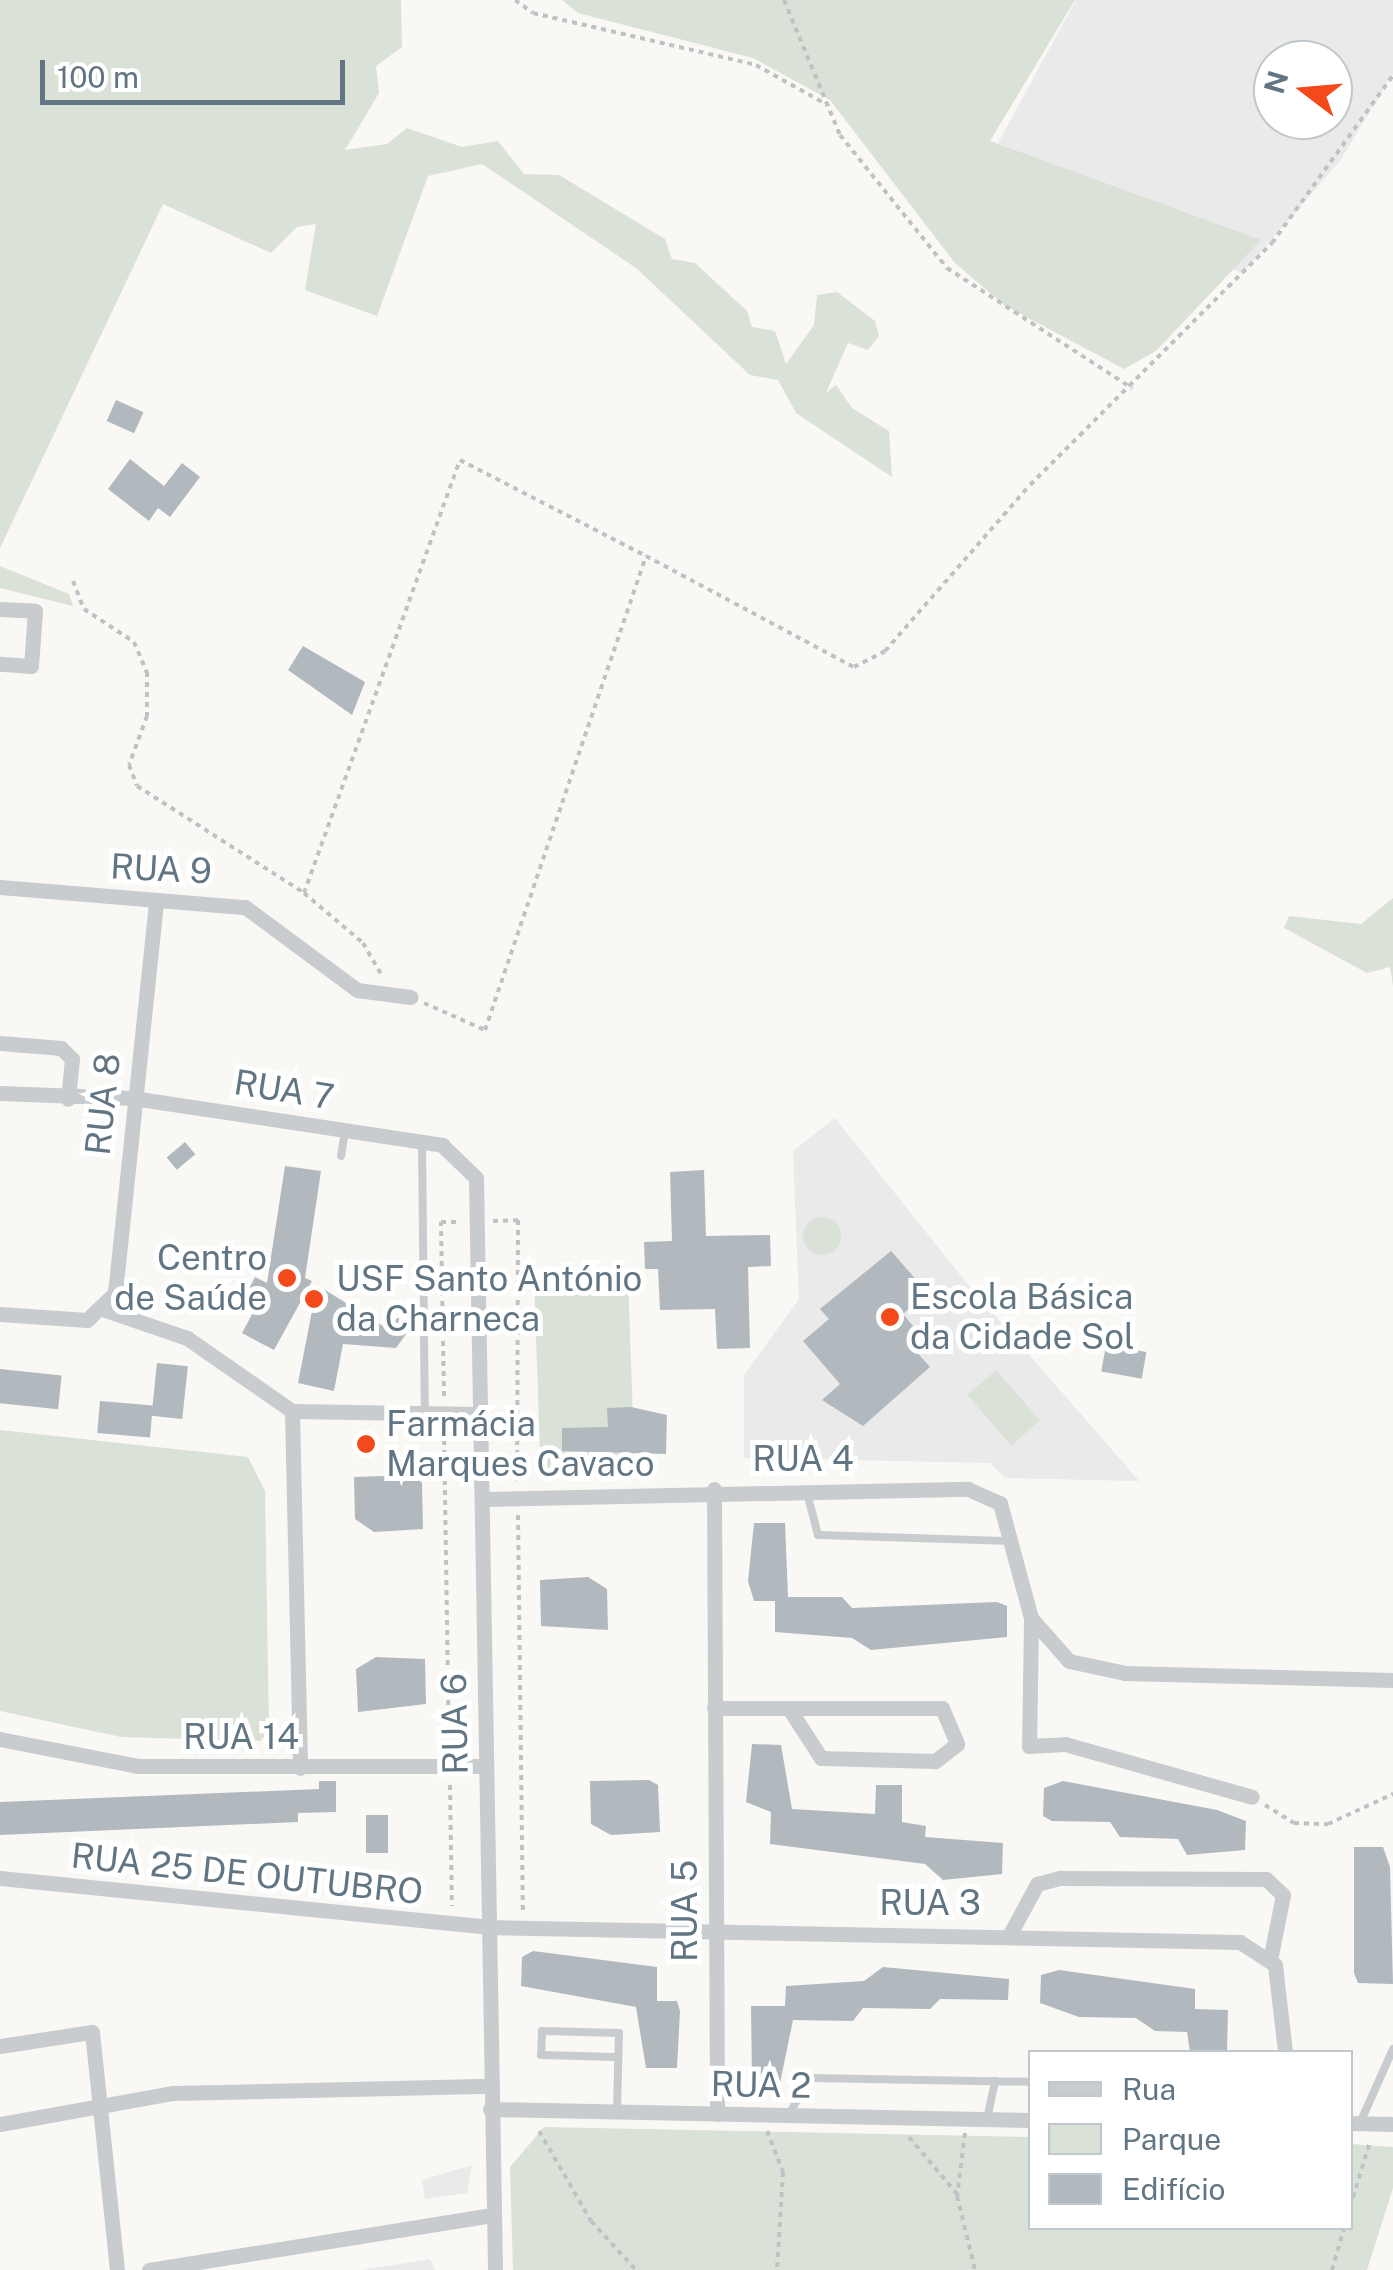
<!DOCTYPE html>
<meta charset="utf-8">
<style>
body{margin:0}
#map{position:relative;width:1393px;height:2270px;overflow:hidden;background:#f9f8f5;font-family:"Public Sans",sans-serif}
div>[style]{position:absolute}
.built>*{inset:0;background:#e9eae9}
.green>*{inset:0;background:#dae1d6;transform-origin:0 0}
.round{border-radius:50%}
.building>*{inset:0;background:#b1b9bf;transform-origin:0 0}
.path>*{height:4px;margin-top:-2px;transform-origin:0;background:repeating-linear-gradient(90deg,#bfc2c4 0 5px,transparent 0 10px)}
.lane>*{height:8px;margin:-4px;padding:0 4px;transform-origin:4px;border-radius:4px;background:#c8cccf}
.street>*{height:15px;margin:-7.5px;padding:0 7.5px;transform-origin:7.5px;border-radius:7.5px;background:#c8cccf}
.dots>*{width:28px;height:28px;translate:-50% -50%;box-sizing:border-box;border:5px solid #fff;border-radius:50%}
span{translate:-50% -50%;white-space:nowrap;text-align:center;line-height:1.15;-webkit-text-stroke:10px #fff;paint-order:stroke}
.street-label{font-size:35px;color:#617583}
.poi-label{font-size:35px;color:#617583}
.right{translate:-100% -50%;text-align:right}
.left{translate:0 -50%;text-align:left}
.legend{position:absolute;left:1028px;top:2050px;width:325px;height:180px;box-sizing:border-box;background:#fff;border:2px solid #c0c8cd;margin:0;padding:12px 18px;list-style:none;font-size:30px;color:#617583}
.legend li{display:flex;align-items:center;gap:20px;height:50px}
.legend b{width:50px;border:2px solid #c0c8cd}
.north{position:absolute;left:1253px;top:40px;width:100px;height:100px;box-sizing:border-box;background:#fff;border:2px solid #c0c8cd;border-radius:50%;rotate:286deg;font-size:28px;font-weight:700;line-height:40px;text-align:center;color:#617583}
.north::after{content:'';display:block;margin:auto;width:35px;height:45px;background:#f3491b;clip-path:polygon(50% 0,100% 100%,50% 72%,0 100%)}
.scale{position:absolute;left:40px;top:60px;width:305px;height:45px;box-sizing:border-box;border:5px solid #617583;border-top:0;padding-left:12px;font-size:30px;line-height:35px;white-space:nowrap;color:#617583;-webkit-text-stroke:8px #fff;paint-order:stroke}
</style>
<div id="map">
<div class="built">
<i style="clip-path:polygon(evenodd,1076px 0,1393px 0,1393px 74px,1340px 161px,1242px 274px,998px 143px,1076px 0,1273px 60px,1333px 60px,1333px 120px,1273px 120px,1273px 60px)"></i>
<i style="clip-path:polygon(835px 1118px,965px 1281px,1139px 1481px,1005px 1478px,990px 1463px,744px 1458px,744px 1375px,799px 1299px,793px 1151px)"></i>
<i style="clip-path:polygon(472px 2165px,467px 2193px,425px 2199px,422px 2180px)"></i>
<i style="clip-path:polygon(430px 2259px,435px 2270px,362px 2270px)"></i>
</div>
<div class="green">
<i style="clip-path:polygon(0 0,401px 0,402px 47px,376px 66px,379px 93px,345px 150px,387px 144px,407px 128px,462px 147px,498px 141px,524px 174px,559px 175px,665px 239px,672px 259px,695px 263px,747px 311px,752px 327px,775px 331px,786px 364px,814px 325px,817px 295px,837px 292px,875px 321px,879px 336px,868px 350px,848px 343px,826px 393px,836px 385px,852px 408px,889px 431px,892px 477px,796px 413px,778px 380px,750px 375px,636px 268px,482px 164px,428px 176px,377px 316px,305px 290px,316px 224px,297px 227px,271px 253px,163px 204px,0 548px)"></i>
<i style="clip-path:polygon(562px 0,1075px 0,990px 141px,1261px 240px,1156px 351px,1124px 369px,1004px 305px,955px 263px,830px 100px,753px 58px,578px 13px)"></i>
<i style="clip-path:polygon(0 566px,69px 594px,73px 606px,0 588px)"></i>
<i style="clip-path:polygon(1393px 898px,1393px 986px,1390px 967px,1367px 973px,1284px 928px,1289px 916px,1361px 924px)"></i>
<i class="round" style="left:803px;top:1217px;width:38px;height:38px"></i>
<i style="left:628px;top:1277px;width:190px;height:94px;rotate:88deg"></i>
<i style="left:996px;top:1370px;width:67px;height:38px;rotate:49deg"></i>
<i style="clip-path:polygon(0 1430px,248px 1457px,265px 1491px,269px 1732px,260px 1741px,121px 1737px,0 1711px)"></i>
<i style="clip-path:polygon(544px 2127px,1030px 2137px,1030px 2228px,1350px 2228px,1351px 2144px,1393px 2147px,1393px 2188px,1367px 2270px,513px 2270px,510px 2167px)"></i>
</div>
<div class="building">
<i style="left:116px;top:400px;width:30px;height:23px;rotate:24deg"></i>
<i style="clip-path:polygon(130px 459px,164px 486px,182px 463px,200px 477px,170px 517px,158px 508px,149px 521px,108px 489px)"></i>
<i style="clip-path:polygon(303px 646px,365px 682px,352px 715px,288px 670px)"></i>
<i style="left:185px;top:1142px;width:16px;height:24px;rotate:50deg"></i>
<i style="clip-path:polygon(285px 1166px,321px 1171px,305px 1278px,312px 1281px,274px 1350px,242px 1333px,260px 1300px,247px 1293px,255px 1277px,267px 1283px)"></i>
<i style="clip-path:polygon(704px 1170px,706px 1236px,770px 1235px,771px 1266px,748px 1267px,750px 1348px,717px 1349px,715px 1309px,660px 1310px,658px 1269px,645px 1269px,644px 1242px,672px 1241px,670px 1172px)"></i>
<i style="clip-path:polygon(891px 1251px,927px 1292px,903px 1314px,924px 1339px,914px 1349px,930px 1367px,863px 1426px,822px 1400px,840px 1384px,803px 1341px,829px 1319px,820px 1309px)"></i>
<i style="clip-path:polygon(317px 1285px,383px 1326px,404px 1315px,414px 1323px,396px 1348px,343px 1344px,334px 1391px,298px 1383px)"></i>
<i style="left:1106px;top:1345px;width:41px;height:27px;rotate:10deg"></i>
<i style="left:157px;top:1363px;width:31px;height:53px;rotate:6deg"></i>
<i style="left:0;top:1369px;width:62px;height:34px;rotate:6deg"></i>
<i style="left:100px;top:1401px;width:53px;height:32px;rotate:5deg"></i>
<i style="clip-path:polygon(631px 1407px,667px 1415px,666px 1454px,562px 1451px,562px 1428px,608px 1427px,607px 1408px)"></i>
<i style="clip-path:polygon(413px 1475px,422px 1483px,423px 1529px,374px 1532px,355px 1519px,354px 1477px)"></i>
<i style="clip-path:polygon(754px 1523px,785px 1523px,788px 1597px,842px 1597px,852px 1608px,997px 1602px,1007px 1606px,1007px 1637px,871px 1650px,852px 1638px,775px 1632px,775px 1601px,754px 1601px,748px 1581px)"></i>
<i style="clip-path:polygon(588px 1577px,607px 1589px,608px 1630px,541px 1626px,540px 1580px)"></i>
<i style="clip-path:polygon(376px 1657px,425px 1659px,426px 1704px,358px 1712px,356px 1669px)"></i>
<i style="clip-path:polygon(752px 1744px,781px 1745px,792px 1809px,875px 1814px,876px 1785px,902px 1785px,902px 1822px,926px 1826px,925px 1837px,1003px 1843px,1002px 1874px,943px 1880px,925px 1864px,770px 1844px,771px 1812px,746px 1802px)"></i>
<i style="clip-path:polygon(649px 1780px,658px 1785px,660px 1832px,611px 1835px,591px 1824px,590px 1781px)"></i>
<i style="clip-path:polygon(319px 1781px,336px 1781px,336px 1812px,298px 1813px,298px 1822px,0 1835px,0 1802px,319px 1789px)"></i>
<i style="clip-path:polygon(1063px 1781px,1217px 1810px,1246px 1821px,1245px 1850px,1187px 1855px,1178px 1839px,1120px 1837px,1110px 1822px,1052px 1821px,1043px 1816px,1044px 1788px)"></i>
<i style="left:388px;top:1815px;width:38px;height:22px;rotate:90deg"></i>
<i style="clip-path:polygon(1354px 1847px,1383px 1847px,1390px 1867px,1393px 1984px,1358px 1983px,1354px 1973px)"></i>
<i style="clip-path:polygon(533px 1951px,657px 1967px,657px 2001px,677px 2001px,680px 2011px,677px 2068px,646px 2068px,636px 2007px,521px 1986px,522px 1957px)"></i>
<i style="clip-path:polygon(883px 1967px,1009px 1979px,1008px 2000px,940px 1999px,930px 2009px,863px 2008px,853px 2021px,793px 2020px,780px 2083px,752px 2083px,751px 2006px,785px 2006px,786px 1986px,864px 1981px)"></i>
<i style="clip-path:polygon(1059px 1970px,1195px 1989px,1195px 2009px,1228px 2010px,1227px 2052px,1190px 2052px,1187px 2032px,1155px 2031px,1136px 2018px,1079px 2017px,1040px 2003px,1041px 1975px)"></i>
</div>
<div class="path">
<i style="left:515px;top:0;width:22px;rotate:36deg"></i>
<i style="left:533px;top:13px;width:229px;rotate:13.1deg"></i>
<i style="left:756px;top:65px;width:82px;rotate:29.1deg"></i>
<i style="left:784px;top:0;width:146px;rotate:67.5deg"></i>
<i style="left:840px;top:135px;width:171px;rotate:51.2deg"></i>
<i style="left:947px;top:268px;width:221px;rotate:33deg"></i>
<i style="left:73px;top:581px;width:30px;rotate:69deg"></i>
<i style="left:84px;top:609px;width:60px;rotate:33.4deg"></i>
<i style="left:134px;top:642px;width:33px;rotate:67deg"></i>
<i style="left:147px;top:672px;width:44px;rotate:90deg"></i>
<i style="left:147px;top:716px;width:52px;rotate:110.2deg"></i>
<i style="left:129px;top:765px;width:22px;rotate:69deg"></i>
<i style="left:137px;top:786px;width:198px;rotate:32.6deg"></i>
<i style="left:304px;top:893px;width:460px;rotate:-70.2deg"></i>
<i style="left:460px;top:460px;width:209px;rotate:27.3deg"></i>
<i style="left:304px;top:893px;width:77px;rotate:40.3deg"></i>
<i style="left:363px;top:943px;width:39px;rotate:60deg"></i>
<i style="left:424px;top:1003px;width:67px;rotate:23.9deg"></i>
<i style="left:485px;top:1030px;width:501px;rotate:-71.24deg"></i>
<i style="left:646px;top:556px;width:236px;rotate:28.1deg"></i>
<i style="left:854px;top:667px;width:35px;rotate:-27deg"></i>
<i style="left:885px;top:651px;width:220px;rotate:-48.9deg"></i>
<i style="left:1030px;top:485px;width:342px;rotate:-45deg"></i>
<i style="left:1272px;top:243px;width:207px;rotate:-54.2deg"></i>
<i style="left:493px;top:1221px;width:25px;rotate:-2deg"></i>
<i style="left:518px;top:1220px;width:261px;rotate:90.2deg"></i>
<i style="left:444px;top:1396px;width:174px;rotate:-91deg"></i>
<i style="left:441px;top:1222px;width:17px"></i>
<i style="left:444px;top:1430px;width:321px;rotate:89.1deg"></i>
<i style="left:518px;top:1515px;width:396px;rotate:89.3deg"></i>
<i style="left:450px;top:1785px;width:121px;rotate:89.1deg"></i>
<i style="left:1265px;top:1805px;width:34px;rotate:32deg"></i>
<i style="left:1294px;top:1823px;width:34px;rotate:2deg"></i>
<i style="left:1328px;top:1824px;width:72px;rotate:-24.8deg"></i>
<i style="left:539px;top:2131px;width:104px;rotate:60deg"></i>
<i style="left:591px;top:2221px;width:67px;rotate:47.4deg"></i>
<i style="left:767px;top:2131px;width:44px;rotate:68.7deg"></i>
<i style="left:783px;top:2172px;width:98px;rotate:93.5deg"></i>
<i style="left:965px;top:2133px;width:64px;rotate:97.2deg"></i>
<i style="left:957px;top:2196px;width:76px;rotate:76.3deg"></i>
<i style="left:909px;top:2137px;width:75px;rotate:49.9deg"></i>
<i style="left:1350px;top:2207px;width:68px;rotate:-72.9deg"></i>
<i style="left:1332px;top:2270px;width:44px;rotate:-74.1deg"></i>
</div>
<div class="lane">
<i style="left:422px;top:1142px;width:273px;rotate:89.4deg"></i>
<i style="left:341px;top:1156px;width:26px;rotate:-81deg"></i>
<i style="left:807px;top:1493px;width:43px;rotate:75.3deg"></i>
<i style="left:818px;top:1535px;width:187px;rotate:1.8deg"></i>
<i style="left:617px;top:2110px;width:77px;rotate:-88.5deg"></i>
<i style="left:619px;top:2033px;width:77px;rotate:-178.5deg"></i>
<i style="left:542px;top:2031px;width:24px;rotate:92deg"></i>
<i style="left:541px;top:2055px;width:77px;rotate:1.5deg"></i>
<i style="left:788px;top:2116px;width:44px;rotate:-59.9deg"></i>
<i style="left:810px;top:2078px;width:220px;rotate:1deg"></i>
<i style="left:987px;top:2119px;width:39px;rotate:-78deg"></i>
<i style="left:1360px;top:2123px;width:81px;rotate:-66deg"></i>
</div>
<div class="street">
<i style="left:0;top:609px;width:35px;rotate:3deg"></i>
<i style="left:35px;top:611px;width:55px;rotate:94.2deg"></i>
<i style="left:31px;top:666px;width:31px;rotate:-176deg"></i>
<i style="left:0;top:887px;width:246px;rotate:4.7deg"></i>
<i style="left:245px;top:907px;width:139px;rotate:36.5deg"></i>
<i style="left:357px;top:990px;width:54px;rotate:7.4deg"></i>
<i style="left:0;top:1043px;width:61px;rotate:4.7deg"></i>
<i style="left:61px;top:1048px;width:16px;rotate:45deg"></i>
<i style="left:72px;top:1059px;width:40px;rotate:95.7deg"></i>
<i style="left:0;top:1093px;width:133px;rotate:2.2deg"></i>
<i style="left:133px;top:1098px;width:313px;rotate:8.6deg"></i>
<i style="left:442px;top:1145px;width:47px;rotate:44.1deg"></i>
<i style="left:476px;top:1178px;width:1092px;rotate:89deg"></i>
<i style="left:105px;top:1310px;width:87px;rotate:18.9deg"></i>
<i style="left:187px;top:1338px;width:128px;rotate:34.8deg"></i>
<i style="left:292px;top:1411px;width:188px;rotate:0.9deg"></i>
<i style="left:0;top:1314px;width:87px;rotate:3.9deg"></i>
<i style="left:87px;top:1320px;width:39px;rotate:-44deg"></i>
<i style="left:115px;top:1293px;width:394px;rotate:-84deg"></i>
<i style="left:292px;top:1411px;width:357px;rotate:88.7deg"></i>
<i style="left:714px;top:1489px;width:625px;rotate:89.72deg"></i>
<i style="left:482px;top:1499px;width:486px;rotate:-1.2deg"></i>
<i style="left:968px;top:1489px;width:35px;rotate:24deg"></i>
<i style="left:1000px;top:1503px;width:119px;rotate:74.9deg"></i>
<i style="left:1031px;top:1618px;width:57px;rotate:48.5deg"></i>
<i style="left:1069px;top:1661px;width:57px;rotate:12.1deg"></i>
<i style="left:1125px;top:1673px;width:268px;rotate:1.5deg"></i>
<i style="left:1031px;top:1622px;width:124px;rotate:90.9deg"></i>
<i style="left:1029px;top:1746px;width:36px;rotate:-3deg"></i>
<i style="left:1065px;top:1744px;width:194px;rotate:15.8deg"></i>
<i style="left:714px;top:1708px;width:228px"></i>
<i style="left:942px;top:1708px;width:39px;rotate:67deg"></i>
<i style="left:957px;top:1744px;width:28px;rotate:142deg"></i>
<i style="left:935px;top:1761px;width:114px;rotate:-178.5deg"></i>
<i style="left:821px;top:1758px;width:57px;rotate:-122.9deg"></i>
<i style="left:0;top:1739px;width:140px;rotate:11.1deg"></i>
<i style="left:137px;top:1766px;width:348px"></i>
<i style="left:0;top:1878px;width:490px;rotate:5.7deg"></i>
<i style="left:488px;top:1927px;width:752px;rotate:1.14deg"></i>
<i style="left:1240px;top:1942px;width:42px;rotate:33.3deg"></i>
<i style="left:1275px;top:1965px;width:88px;rotate:83.4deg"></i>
<i style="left:1010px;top:1934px;width:57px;rotate:-61.6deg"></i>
<i style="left:1037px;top:1884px;width:24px;rotate:-15deg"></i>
<i style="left:1060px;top:1878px;width:206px;rotate:0.3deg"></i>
<i style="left:1266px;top:1879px;width:23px;rotate:43deg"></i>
<i style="left:1283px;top:1895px;width:66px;rotate:101.3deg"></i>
<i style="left:0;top:2046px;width:93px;rotate:-8.7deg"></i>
<i style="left:92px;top:2032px;width:239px;rotate:84deg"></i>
<i style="left:490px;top:2109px;width:540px;rotate:1.17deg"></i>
<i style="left:1350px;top:2123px;width:43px;rotate:1.3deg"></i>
<i style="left:0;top:2124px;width:176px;rotate:-10.2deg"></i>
<i style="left:173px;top:2093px;width:317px;rotate:-1.3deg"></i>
<i style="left:149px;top:2270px;width:346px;rotate:-9.1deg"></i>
</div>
<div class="dots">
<i style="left:287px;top:1278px;background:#f3491b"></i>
<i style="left:314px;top:1299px;background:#f3491b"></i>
<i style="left:890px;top:1317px;background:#f3491b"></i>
<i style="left:366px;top:1444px;background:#f3491b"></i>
</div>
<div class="street-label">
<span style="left:161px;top:869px;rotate:3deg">RUA 9</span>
<span style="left:284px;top:1090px;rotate:9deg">RUA 7</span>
<span style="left:103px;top:1104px;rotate:-84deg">RUA 8</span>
<span style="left:803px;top:1459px">RUA 4</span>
<span style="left:455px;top:1724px;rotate:-91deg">RUA 6</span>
<span style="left:241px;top:1737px">RUA 14</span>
<span style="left:247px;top:1874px;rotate:6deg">RUA 25 DE OUTUBRO</span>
<span style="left:930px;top:1903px">RUA 3</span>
<span style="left:685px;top:1911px;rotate:-90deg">RUA 5</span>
<span style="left:761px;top:2085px;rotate:1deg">RUA 2</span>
</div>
<div class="poi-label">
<span class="right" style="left:267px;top:1278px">Centro<br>de Saúde</span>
<span class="left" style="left:336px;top:1299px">USF Santo António<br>da Charneca</span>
<span class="left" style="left:910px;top:1317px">Escola Básica<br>da Cidade Sol</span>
<span class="left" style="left:386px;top:1444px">Farmácia<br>Marques Cavaco</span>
</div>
<ul class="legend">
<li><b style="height:12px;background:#c8cccf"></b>Rua</li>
<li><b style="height:28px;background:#dae1d6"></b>Parque</li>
<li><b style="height:28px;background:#b1b9bf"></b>Edifício</li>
</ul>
<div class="north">N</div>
<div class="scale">100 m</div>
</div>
